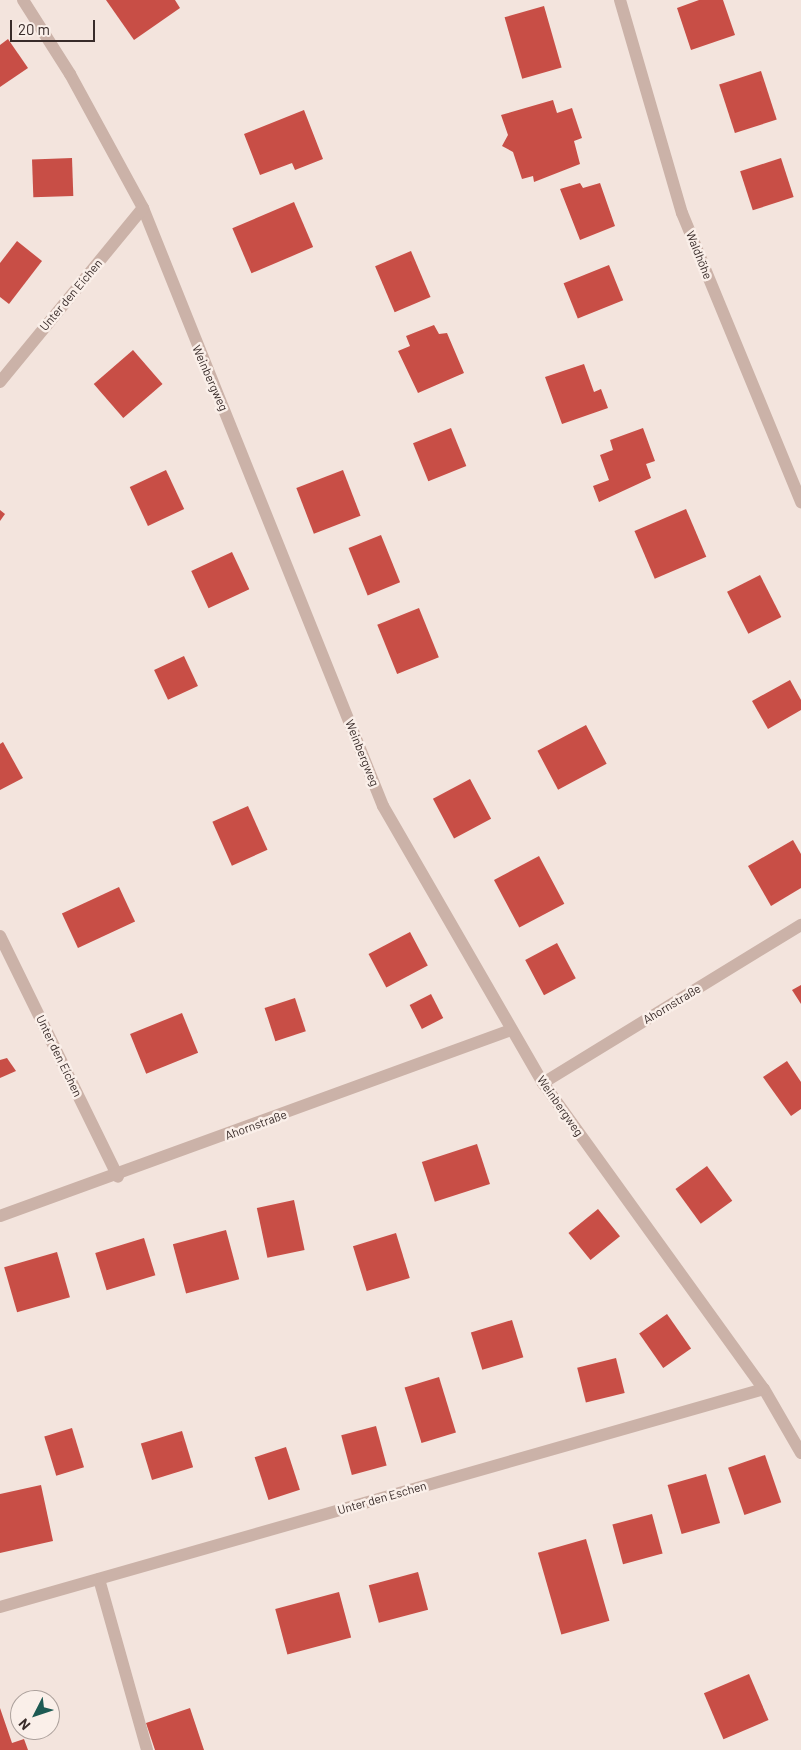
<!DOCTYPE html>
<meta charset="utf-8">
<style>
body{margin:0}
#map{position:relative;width:801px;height:1750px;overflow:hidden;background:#f3e4dd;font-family:Barlow,sans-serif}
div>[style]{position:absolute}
.building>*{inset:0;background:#c84e46;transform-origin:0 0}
.lane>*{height:12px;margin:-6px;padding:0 6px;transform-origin:6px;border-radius:6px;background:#cbb2a8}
.street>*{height:12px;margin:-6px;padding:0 6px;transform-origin:6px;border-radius:6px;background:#cbb2a8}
span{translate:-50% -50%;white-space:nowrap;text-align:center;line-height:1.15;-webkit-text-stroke:5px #faefe9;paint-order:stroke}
.street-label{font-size:12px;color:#382b29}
.north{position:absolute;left:10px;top:1690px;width:50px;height:50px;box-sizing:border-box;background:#faefe9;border:1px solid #aca19c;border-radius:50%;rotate:229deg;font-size:14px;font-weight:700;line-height:20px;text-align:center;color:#382b29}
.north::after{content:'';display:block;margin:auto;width:18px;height:22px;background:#1d5a53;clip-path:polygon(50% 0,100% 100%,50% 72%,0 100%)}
.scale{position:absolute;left:10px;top:20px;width:85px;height:22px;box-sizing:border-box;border:2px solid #382b29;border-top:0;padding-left:6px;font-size:15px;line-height:18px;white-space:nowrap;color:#382b29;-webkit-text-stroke:4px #faefe9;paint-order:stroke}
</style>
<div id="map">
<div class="building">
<i style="clip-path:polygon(106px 0,175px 0,180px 8px,134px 40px)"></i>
<i style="clip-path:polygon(699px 0,723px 0,735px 35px,691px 50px,677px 8px)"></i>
<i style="left:544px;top:6px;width:64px;height:41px;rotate:74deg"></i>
<i style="clip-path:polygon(8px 39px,28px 68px,0 87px,0 45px)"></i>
<i style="left:761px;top:71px;width:51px;height:44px;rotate:72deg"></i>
<i style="clip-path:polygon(553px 100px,557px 113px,572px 108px,582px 138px,574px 141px,580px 164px,534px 182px,533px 176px,522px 179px,513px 152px,502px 146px,508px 135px,501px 115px)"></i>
<i style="clip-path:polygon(304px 110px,323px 159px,295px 170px,292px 163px,260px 175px,244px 134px)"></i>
<i style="left:72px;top:158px;width:38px;height:40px;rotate:88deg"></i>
<i style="left:781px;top:158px;width:41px;height:43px;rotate:72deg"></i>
<i style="clip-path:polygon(580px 183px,583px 188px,600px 183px,615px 226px,580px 240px,560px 189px)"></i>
<i style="left:294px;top:202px;width:49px;height:67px;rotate:67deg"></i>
<i style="clip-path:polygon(17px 241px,42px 261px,9px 304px,0 297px,0 263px)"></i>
<i style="left:411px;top:251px;width:50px;height:39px;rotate:67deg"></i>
<i style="left:609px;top:265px;width:38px;height:49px;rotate:68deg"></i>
<i style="clip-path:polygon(434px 325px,439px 334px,447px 333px,464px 373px,418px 393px,398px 351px,410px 346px,406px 336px)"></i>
<i style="left:133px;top:350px;width:45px;height:52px;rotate:49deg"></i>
<i style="clip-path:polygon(584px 364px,594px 392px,601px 389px,608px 408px,562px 424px,545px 377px)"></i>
<i style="left:451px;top:428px;width:41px;height:41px;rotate:68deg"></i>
<i style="clip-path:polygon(643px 428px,655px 461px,646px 464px,651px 478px,599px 502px,593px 486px,609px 480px,600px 455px,613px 450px,610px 440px)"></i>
<i style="left:166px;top:470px;width:43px;height:40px;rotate:65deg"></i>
<i style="left:343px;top:470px;width:49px;height:50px;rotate:69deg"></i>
<i style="left:686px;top:509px;width:52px;height:56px;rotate:67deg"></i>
<i style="clip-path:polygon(0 510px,5px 514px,0 521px)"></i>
<i style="left:381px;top:535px;width:51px;height:35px;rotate:68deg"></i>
<i style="left:232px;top:552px;width:41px;height:45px;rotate:65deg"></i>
<i style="left:760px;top:575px;width:47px;height:37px;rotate:63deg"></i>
<i style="left:419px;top:608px;width:53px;height:45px;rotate:68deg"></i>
<i style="left:184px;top:656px;width:33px;height:33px;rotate:65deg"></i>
<i style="clip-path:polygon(790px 680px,801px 700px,801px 710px,768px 729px,752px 701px)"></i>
<i style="left:586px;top:725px;width:44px;height:55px;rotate:62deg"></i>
<i style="clip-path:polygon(3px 742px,23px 778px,0 790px,0 744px)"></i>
<i style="left:470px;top:779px;width:45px;height:42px;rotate:62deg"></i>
<i style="left:248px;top:806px;width:48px;height:39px;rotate:66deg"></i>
<i style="clip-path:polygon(793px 840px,801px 854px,801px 888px,771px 906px,748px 866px)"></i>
<i style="left:539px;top:856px;width:54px;height:51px;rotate:62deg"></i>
<i style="left:119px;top:887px;width:38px;height:63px;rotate:65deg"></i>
<i style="left:410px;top:932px;width:38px;height:47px;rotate:62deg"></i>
<i style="left:557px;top:943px;width:40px;height:36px;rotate:62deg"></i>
<i style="clip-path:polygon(801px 985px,801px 1004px,792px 990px)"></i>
<i style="left:431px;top:994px;width:27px;height:24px;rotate:63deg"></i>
<i style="left:295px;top:998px;width:35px;height:32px;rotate:72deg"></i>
<i style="left:182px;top:1013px;width:43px;height:56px;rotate:68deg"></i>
<i style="clip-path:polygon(7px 1058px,16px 1071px,0 1078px,0 1060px)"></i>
<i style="clip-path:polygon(787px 1061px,801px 1082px,801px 1109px,791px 1116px,763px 1077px)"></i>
<i style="left:477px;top:1144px;width:42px;height:58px;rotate:72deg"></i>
<i style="left:707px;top:1166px;width:43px;height:39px;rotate:54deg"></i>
<i style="left:294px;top:1200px;width:51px;height:38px;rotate:78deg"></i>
<i style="left:598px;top:1209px;width:35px;height:38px;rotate:51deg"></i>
<i style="left:226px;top:1230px;width:51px;height:55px;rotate:75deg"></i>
<i style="left:396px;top:1233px;width:47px;height:45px;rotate:73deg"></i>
<i style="left:144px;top:1238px;width:39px;height:51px;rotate:73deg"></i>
<i style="left:57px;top:1252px;width:47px;height:55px;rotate:74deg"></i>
<i style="left:667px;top:1314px;width:42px;height:34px;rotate:55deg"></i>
<i style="left:512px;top:1320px;width:39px;height:43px;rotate:73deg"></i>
<i style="left:616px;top:1358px;width:36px;height:40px;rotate:76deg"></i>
<i style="left:439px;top:1377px;width:58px;height:36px;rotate:73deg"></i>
<i style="left:376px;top:1426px;width:41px;height:36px;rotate:75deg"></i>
<i style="left:72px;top:1428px;width:41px;height:29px;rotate:73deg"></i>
<i style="left:182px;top:1431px;width:38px;height:43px;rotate:73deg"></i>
<i style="left:286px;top:1447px;width:45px;height:33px;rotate:72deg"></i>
<i style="left:765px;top:1455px;width:50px;height:39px;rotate:71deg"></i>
<i style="left:706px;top:1474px;width:51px;height:40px;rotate:74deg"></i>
<i style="clip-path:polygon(41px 1485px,53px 1541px,0 1553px,0 1494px)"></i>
<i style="left:652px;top:1514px;width:41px;height:41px;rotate:75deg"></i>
<i style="left:586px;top:1539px;width:85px;height:50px;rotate:74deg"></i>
<i style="left:418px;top:1572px;width:39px;height:51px;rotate:75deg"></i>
<i style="left:339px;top:1592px;width:47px;height:66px;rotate:75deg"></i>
<i style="left:749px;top:1674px;width:50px;height:49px;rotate:67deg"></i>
<i style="clip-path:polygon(0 1708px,12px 1743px,24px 1739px,28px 1750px,0 1750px)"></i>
<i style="clip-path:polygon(190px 1708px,204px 1750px,155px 1750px,146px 1723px)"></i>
</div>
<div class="lane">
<i style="left:99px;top:1579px;width:178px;rotate:74.3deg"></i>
</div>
<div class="street">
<i style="left:23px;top:0;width:88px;rotate:57.6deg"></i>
<i style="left:70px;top:74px;width:153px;rotate:61.4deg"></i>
<i style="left:143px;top:208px;width:644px;rotate:68.13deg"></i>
<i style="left:383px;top:806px;width:320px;rotate:60deg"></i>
<i style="left:543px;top:1083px;width:377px;rotate:54.2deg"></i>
<i style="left:764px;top:1389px;width:74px;rotate:60deg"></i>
<i style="left:620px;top:0;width:222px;rotate:73.8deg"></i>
<i style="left:682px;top:213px;width:313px;rotate:67.6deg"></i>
<i style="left:0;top:382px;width:225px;rotate:-50.6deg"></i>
<i style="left:0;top:936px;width:268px;rotate:63.9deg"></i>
<i style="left:543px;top:1083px;width:303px;rotate:-31.5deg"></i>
<i style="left:0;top:1216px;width:544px;rotate:-20deg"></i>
<i style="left:0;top:1607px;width:794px;rotate:-15.93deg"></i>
</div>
<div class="street-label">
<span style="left:699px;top:255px;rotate:68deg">Waldhöhe</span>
<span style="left:71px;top:295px;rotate:-50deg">Unter den Eichen</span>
<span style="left:210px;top:378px;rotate:66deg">Weinbergweg</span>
<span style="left:362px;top:753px;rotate:68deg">Weinbergweg</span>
<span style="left:672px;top:1004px;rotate:-31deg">Ahornstraße</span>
<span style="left:59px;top:1056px;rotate:64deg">Unter den Eichen</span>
<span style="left:560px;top:1106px;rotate:55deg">Weinbergweg</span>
<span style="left:256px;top:1125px;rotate:-20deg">Ahornstraße</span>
<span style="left:382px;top:1498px;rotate:-16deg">Unter den Eschen</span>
</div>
<div class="north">N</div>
<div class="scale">20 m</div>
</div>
